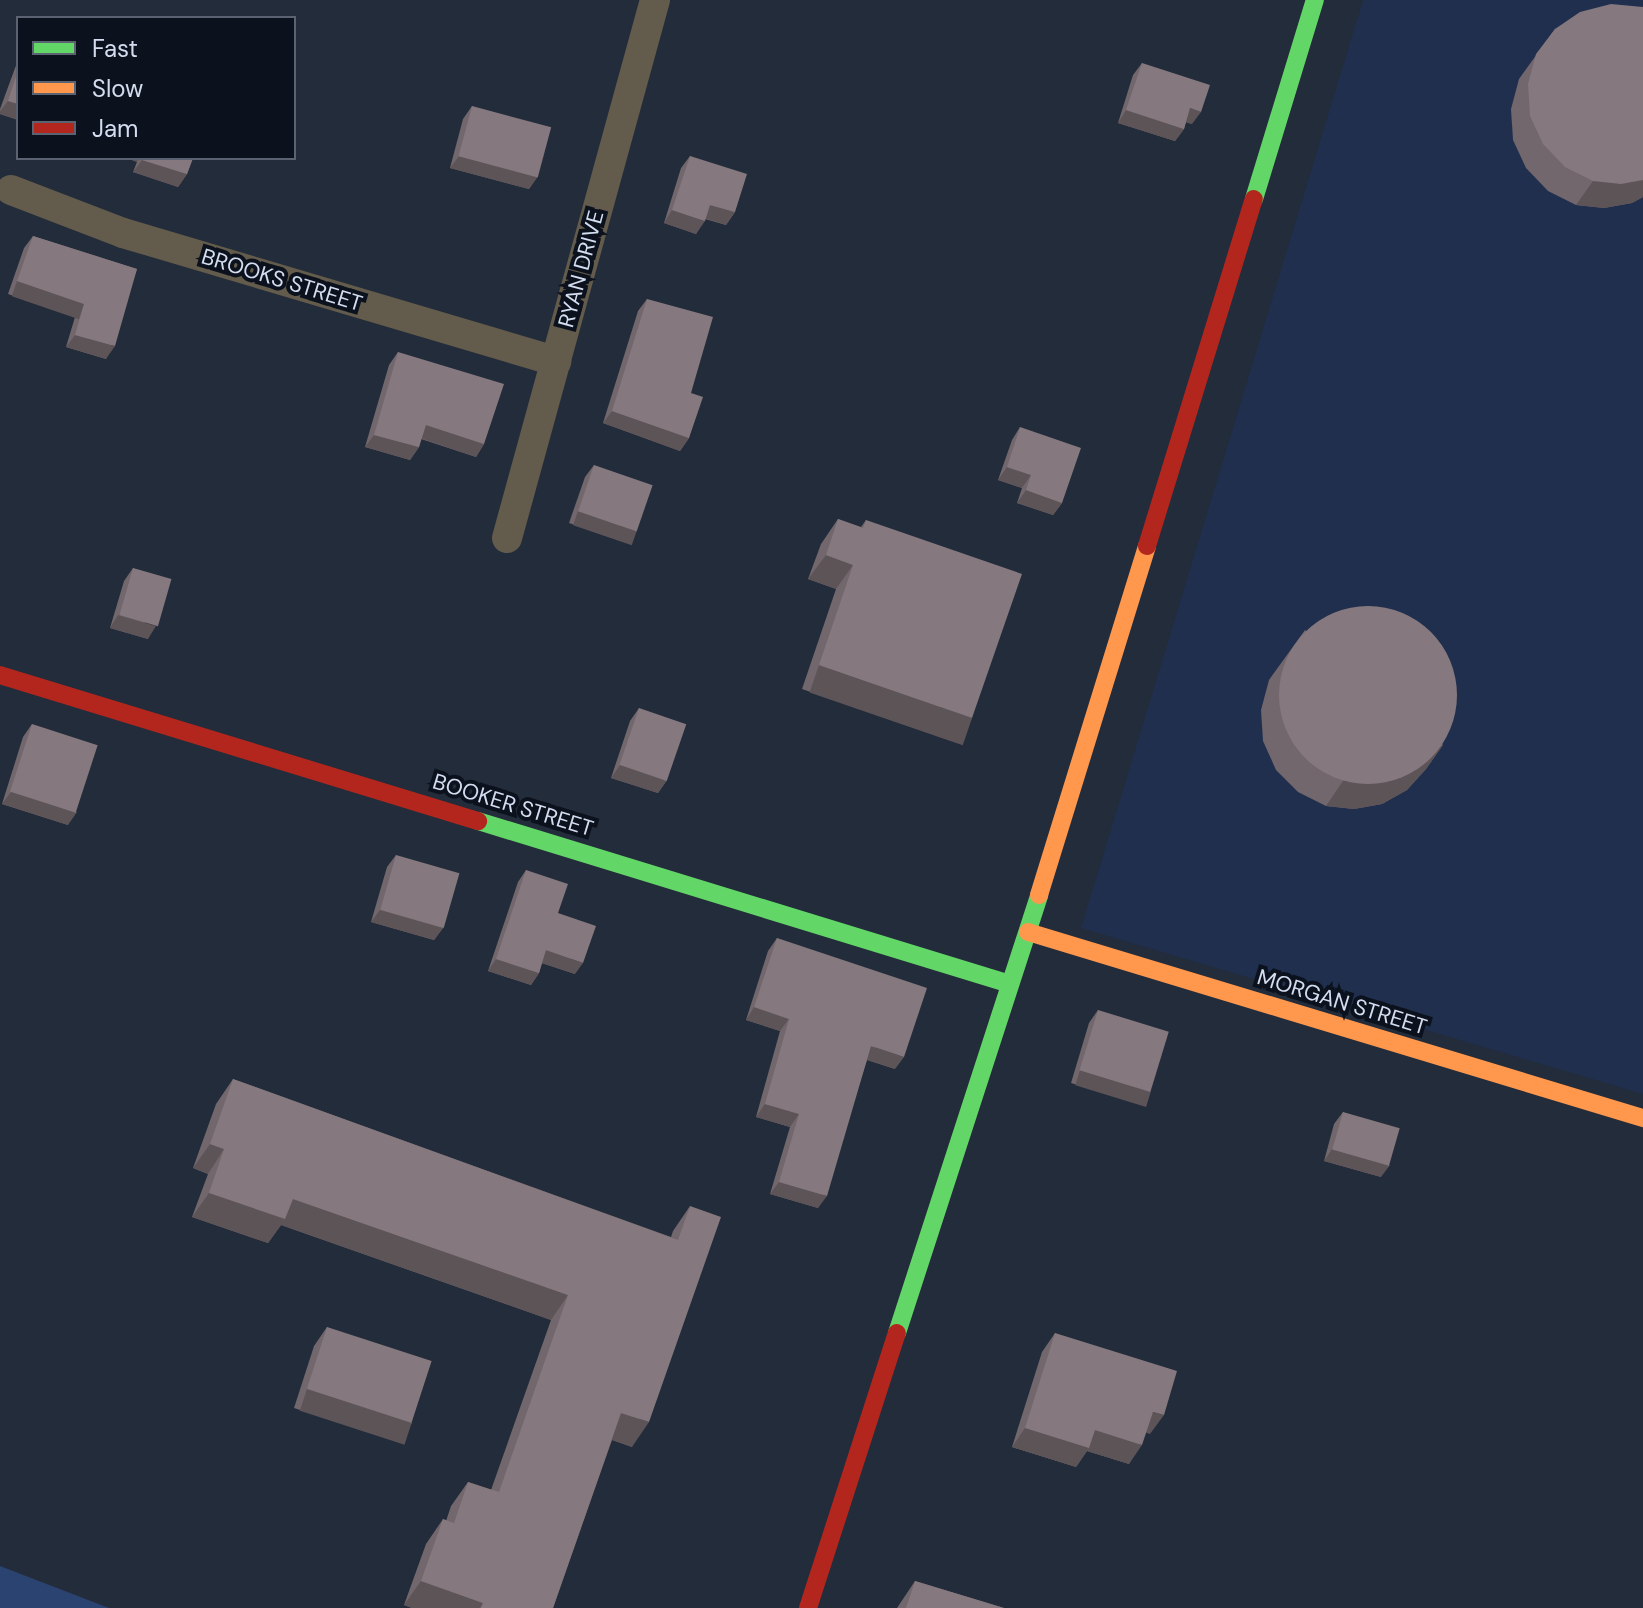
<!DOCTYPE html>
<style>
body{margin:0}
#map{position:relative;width:1643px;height:1608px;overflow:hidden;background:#232c3a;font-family:"DM Sans",sans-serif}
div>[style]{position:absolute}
.built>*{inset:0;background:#1f2f4d}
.green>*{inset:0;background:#2b4371}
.street>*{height:30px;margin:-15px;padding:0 15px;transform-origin:15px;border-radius:15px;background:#635b4b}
.fast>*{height:18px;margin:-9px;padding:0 9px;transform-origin:9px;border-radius:9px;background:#63d668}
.slow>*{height:18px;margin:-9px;padding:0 9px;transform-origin:9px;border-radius:9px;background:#ff974d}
.jam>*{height:18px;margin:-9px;padding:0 9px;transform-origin:9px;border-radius:9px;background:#b3261e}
.wall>*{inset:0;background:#72676c}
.shaded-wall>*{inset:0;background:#5d5458;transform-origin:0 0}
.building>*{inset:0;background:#85787e;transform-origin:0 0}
.round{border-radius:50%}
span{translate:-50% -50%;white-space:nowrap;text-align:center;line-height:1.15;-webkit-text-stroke:8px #0b121e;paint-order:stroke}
.street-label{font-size:22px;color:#d3ddef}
.legend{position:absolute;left:16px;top:16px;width:280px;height:144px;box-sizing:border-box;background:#0b121e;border:2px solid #5b6372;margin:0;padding:10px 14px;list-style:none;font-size:24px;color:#d3ddef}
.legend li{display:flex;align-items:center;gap:16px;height:40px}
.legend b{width:40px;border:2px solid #5b6372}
</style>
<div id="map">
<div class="built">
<i style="clip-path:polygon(1363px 0,1643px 0,1643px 1094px,1081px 928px)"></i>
</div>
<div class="green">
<i style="clip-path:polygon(0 1566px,109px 1608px,0 1608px)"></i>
</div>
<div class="street">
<i style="left:11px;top:190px;width:120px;rotate:21deg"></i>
<i style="left:123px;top:233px;width:452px;rotate:16.5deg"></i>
<i style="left:507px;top:538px;width:558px;rotate:-74.62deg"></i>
</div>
<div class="fast">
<i style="left:1254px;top:199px;width:208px;rotate:-73deg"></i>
<i style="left:478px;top:821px;width:556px;rotate:17.03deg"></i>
<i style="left:897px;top:1333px;width:460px;rotate:-72deg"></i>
</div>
<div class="slow">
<i style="left:1039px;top:895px;width:365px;rotate:-72.8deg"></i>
<i style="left:1028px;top:932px;width:643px;rotate:16.83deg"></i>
</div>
<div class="jam">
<i style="left:1147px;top:546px;width:363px;rotate:-72.9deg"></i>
<i style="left:0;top:675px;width:500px;rotate:17deg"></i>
<i style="left:808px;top:1608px;width:289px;rotate:-72.1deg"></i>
</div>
<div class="wall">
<i style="clip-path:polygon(1643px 7px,1643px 197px,1632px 203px,1604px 208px,1576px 205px,1548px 191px,1526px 168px,1513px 140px,1511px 109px,1519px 79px,1555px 29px)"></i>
<i style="clip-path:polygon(18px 60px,18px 120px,0 114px,0 109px)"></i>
<i style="clip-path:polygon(1142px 63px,1192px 124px,1186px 122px,1184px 129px,1175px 141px,1118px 123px,1133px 75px)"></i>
<i style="clip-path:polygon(472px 106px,538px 176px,529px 189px,450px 168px,463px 119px)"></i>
<i style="clip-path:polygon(690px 156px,735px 212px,726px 225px,705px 219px,696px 234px,664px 223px,681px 168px)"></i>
<i style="clip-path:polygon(127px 158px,193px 158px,187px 174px,178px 187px,133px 172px,137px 162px)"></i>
<i style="clip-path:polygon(33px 236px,137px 269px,106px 359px,66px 347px,75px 317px,8px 294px,24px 248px)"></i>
<i style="clip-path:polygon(647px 299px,691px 393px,689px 438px,680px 451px,603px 423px,638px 311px)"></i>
<i style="clip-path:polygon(398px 352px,484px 444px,476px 457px,421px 439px,419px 447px,410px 460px,365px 447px,389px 365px)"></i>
<i style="clip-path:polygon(1020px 427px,1062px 503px,1053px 515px,1017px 503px,1022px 488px,998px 480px,1012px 440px)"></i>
<i style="clip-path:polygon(594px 465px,628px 543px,569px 523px,585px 477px)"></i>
<i style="clip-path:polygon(838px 519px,861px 527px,866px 520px,955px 742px,802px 689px,836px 589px,808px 579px,821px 544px)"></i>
<i style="clip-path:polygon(133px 568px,148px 639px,110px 628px,124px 581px)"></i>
<i style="clip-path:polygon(1305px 630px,1443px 745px,1426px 769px,1407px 790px,1382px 804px,1354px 809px,1326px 806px,1298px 792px,1276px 770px,1263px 741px,1261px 710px,1269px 680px)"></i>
<i style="clip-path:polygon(639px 708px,667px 780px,658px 793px,611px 778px,630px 721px)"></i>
<i style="clip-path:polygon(32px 724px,68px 825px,2px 804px,23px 737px)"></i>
<i style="clip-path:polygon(396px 855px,443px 928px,434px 940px,371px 922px,387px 867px)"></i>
<i style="clip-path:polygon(526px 870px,558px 913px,575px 974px,542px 963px,539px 973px,531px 985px,488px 971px,518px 882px)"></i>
<i style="clip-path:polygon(777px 938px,895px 1069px,867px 1060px,818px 1208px,770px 1194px,790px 1127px,756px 1117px,780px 1031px,746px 1020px,768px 951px)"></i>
<i style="clip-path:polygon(1098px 1010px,1142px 1105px,1071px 1083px,1089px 1023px)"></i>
<i style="clip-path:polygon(233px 1079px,671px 1237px,673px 1231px,690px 1206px,632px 1447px,612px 1440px,553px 1608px,412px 1608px,404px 1605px,426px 1544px,443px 1519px,446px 1521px,451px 1506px,468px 1482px,491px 1490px,551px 1320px,281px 1225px,268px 1243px,192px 1217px,208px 1174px,193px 1168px,216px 1104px)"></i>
<i style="clip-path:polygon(1343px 1112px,1381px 1177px,1324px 1161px,1334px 1124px)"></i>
<i style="clip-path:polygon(327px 1327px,412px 1423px,399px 1442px,294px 1408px,314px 1346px)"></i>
<i style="clip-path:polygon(1055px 1333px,1150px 1434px,1146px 1432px,1129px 1464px,1087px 1451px,1076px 1467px,1012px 1447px,1042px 1352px)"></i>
<i style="clip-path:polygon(915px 1581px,1004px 1608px,897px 1608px)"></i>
</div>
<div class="shaded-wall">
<i style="clip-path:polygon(8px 101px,18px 104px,18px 120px,0 114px,0 111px)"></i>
<i style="clip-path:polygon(1190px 108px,1201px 112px,1192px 124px,1181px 121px)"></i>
<i style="clip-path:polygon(1126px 110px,1184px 129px,1175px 141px,1118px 123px)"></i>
<i style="clip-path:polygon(459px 156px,538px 176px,529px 189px,450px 168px)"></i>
<i style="clip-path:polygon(127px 158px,139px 158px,137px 162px)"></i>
<i style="clip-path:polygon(142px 160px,187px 174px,178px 187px,133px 172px)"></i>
<i style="clip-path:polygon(1643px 180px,1643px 197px,1632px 203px,1604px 208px,1576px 205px,1593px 181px)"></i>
<i style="clip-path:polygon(710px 205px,735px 212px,726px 225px,701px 217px)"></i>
<i style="clip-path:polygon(672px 210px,705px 221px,696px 234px,664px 223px)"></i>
<i style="left:17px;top:281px;width:71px;height:16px;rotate:19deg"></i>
<i style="clip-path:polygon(75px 335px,115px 346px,106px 359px,66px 347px)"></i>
<i style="clip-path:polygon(612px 411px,689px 438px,680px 451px,603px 423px)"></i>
<i style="clip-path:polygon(426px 425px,484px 444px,476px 457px,417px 437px)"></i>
<i style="clip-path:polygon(374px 435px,419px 447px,410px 460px,365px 447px)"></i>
<i style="clip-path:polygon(1007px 467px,1031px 475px,1022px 488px,998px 480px)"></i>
<i style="clip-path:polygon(1026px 490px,1062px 503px,1053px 515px,1017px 503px)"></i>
<i style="left:578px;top:511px;width:62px;height:15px;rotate:19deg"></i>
<i style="clip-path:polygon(826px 555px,853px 565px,836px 589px,808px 579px)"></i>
<i style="clip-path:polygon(118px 615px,156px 626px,148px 639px,110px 628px)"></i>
<i style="left:819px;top:665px;width:162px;height:29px;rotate:19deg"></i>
<i style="clip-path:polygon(1443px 745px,1426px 769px,1407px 790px,1382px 804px,1354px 809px,1326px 806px,1343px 781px)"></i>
<i style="clip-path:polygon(620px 765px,667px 780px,658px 793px,611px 778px)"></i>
<i style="clip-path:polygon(11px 792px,77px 812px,68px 825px,2px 804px)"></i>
<i style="clip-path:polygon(380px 910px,443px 928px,434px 940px,371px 922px)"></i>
<i style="clip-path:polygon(546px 950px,583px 963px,575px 974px,538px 962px)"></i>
<i style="clip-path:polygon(496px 959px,539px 973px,531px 985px,488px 971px)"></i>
<i style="clip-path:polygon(754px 1007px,789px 1019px,780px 1031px,746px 1020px)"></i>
<i style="clip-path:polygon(871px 1046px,904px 1057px,895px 1069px,862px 1058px)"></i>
<i style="left:1080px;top:1070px;width:74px;height:16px;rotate:17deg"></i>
<i style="clip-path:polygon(765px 1104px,799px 1114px,790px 1127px,756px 1117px)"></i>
<i style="clip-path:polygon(210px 1144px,224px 1149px,208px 1174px,193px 1168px)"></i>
<i style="clip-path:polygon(1332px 1149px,1390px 1165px,1381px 1177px,1324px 1161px)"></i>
<i style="clip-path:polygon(779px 1182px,827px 1196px,818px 1208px,770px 1194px)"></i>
<i style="clip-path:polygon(209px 1193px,293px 1199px,568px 1295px,551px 1320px,281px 1225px,268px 1243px,192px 1217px)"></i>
<i style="left:307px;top:1389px;width:110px;height:23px;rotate:18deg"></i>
<i style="clip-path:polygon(1153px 1412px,1164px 1415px,1150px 1434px,1140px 1430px)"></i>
<i style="clip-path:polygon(621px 1413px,649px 1422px,632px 1447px,604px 1437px)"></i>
<i style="clip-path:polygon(1025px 1428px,1095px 1430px,1142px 1445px,1129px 1464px,1087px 1451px,1076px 1467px,1012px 1447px)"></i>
<i style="clip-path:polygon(421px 1581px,483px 1603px,480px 1608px,412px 1608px,404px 1605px)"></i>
</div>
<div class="building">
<i style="clip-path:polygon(1611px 4px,1643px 7px,1643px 180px,1621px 184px,1593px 181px,1565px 167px,1543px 144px,1530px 116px,1528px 84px,1536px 54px,1555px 29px,1580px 12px)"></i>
<i style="clip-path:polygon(1142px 63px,1210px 85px,1201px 112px,1190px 108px,1184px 129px,1126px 110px)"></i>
<i style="clip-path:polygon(18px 70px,18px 104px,8px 101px)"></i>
<i style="left:472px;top:106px;width:82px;height:52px;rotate:15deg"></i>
<i style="clip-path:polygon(690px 156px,747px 174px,735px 212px,710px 205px,705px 221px,672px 210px)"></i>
<i style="clip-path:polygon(143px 158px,193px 158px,187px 174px,142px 160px)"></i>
<i style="clip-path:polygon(33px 236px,137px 269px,115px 346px,75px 335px,84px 304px,17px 281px)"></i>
<i style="clip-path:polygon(647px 299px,713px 317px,691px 393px,703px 397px,689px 438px,612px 411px)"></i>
<i style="clip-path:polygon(398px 352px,504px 384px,484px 444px,426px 425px,419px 447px,374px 435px)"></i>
<i style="clip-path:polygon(1020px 427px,1081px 448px,1062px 503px,1026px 490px,1031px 475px,1007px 467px)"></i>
<i style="left:594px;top:465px;width:62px;height:49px;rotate:19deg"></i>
<i style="clip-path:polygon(838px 519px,863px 528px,866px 520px,1022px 574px,972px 718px,819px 665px,853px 565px,826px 555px)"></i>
<i style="left:133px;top:568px;width:40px;height:49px;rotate:16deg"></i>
<i class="round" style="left:1279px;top:606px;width:178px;height:178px"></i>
<i style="left:639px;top:708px;width:50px;height:60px;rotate:19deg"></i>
<i style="left:32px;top:724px;width:69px;height:71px;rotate:18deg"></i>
<i style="left:396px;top:855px;width:66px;height:57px;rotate:16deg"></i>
<i style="clip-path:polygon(526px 870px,568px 884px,558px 913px,596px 926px,583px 963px,546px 950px,539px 973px,496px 959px)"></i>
<i style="clip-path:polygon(777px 938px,927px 988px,904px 1057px,871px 1046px,827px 1196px,779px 1182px,799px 1114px,765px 1104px,789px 1019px,754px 1007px)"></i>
<i style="left:1098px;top:1010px;width:74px;height:63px;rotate:17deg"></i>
<i style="clip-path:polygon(233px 1079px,678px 1240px,690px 1206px,721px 1217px,649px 1422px,621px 1413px,553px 1608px,481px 1608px,483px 1603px,421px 1581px,443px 1519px,454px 1523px,468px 1482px,499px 1492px,568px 1295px,293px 1199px,285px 1219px,209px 1193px,224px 1149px,210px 1144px)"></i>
<i style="left:1343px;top:1112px;width:59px;height:39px;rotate:16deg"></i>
<i style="left:327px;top:1327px;width:110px;height:65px;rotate:18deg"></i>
<i style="clip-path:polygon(1055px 1333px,1177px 1371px,1164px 1415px,1153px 1412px,1142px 1445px,1095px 1430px,1089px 1448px,1025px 1428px)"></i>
<i style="clip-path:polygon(915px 1581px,1004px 1608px,906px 1608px)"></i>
</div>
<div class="street-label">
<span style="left:581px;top:269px;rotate:-75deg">RYAN DRIVE</span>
<span style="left:282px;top:280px;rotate:17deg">BROOKS STREET</span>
<span style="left:513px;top:805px;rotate:17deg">BOOKER STREET</span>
<span style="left:1342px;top:1002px;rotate:17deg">MORGAN STREET</span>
</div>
<ul class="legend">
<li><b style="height:10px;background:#63d668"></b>Fast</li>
<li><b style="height:10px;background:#ff974d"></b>Slow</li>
<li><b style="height:10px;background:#b3261e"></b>Jam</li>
</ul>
</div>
